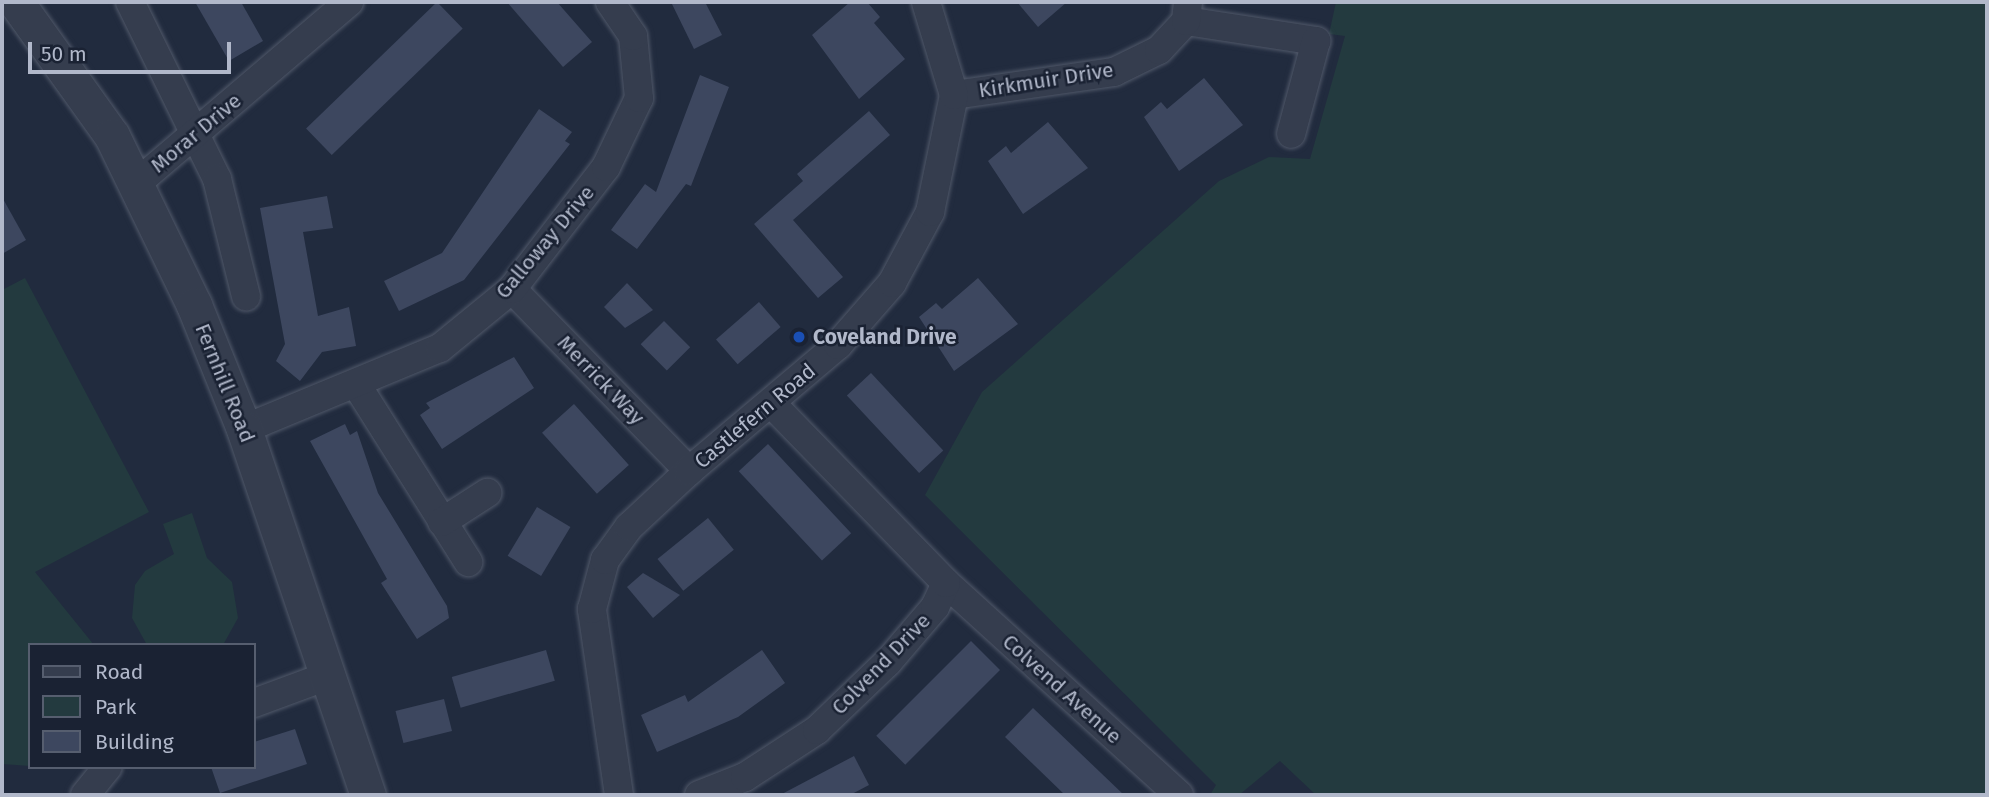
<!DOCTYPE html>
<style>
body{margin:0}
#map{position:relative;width:1989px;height:797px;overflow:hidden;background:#212b3e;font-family:"Fira Sans",sans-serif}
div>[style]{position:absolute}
.green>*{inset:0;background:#233a3f}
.building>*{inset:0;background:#3d475f;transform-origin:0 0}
.roads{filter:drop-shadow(0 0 2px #505869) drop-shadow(0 0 2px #505869)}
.minor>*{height:28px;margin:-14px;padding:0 14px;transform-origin:14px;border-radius:14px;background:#353d4e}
.tertiary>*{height:35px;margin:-17.5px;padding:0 17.5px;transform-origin:17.5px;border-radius:17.5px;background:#353d4e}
.dots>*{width:19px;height:19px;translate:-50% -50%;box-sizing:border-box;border:4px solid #1a2233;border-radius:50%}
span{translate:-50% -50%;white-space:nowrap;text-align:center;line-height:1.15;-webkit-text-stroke:5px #1a2233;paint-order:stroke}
.street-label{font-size:21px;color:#b1b8ca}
.poi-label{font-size:21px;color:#b1b8ca;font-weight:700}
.left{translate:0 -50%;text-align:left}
.frame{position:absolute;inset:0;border:4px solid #b1b8ca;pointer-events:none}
.legend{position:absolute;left:28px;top:643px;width:228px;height:126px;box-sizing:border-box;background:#1a2233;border:2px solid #565e6f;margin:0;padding:9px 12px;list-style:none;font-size:21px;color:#b1b8ca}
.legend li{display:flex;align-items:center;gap:14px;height:35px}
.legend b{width:35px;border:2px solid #565e6f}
.scale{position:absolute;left:28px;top:42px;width:203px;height:32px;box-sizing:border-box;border:4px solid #b1b8ca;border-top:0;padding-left:9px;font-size:21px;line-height:24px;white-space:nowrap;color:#b1b8ca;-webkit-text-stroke:5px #1a2233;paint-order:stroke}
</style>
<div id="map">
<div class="green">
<div style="clip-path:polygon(1336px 2px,1987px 2px,1987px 795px,1316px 795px,1280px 761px,1239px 795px,1210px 795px,1216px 785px,925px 495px,982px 392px,1219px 181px,1269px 157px,1310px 159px,1345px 36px,1329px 34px)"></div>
<div style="clip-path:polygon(25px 278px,149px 512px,35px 572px,94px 645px,30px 645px,30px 766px,2px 764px,2px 290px)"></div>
<div style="clip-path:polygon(192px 513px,207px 558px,232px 582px,238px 618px,223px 645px,147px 645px,132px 618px,135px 585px,145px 571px,174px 554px,163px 524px)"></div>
</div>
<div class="building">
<div style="clip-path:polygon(195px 2px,241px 2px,263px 41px,229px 61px)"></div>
<div style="left:437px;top:2px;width:37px;height:182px;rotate:46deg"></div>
<div style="clip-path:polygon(507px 2px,557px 2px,592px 42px,563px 67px)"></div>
<div style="clip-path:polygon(671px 2px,705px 2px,722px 35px,694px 49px)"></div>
<div style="clip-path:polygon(850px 2px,867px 2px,880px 17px,874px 23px,905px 59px,859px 99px,812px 35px)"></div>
<div style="clip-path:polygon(1017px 2px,1067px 2px,1038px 27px)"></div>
<div style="clip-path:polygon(700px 75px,729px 87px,691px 186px,686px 184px,637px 249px,611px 230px,645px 184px,656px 192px)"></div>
<div style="clip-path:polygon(1204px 78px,1243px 125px,1179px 171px,1144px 117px,1161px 102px,1167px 109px)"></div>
<div style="clip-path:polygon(539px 109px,572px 132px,565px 141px,570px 144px,464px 280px,399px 311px,384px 281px,442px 253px)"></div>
<div style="clip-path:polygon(869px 111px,890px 135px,793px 220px,843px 277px,818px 298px,754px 224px,803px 181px,797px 174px)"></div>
<div style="clip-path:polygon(1048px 122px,1088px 168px,1023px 214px,988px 161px,1006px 146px,1011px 153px)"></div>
<div style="clip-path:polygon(327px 196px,333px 228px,303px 232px,318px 316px,349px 307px,356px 346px,322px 352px,300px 381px,276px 361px,285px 344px,260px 208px)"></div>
<div style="clip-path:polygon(2px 197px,26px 240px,2px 254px)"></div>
<div style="clip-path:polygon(978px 278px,1018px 324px,954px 371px,919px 317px,936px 303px,942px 309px)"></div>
<div style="clip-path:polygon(627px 283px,653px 310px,625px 328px,604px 307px)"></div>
<div style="left:759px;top:302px;width:33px;height:57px;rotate:49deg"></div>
<div style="left:664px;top:321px;width:37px;height:33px;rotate:45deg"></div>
<div style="clip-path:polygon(514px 357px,534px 388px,442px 449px,420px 415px,430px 408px,426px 403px)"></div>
<div style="left:871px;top:373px;width:106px;height:33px;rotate:47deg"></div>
<div style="left:574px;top:404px;width:82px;height:43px;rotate:48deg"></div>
<div style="clip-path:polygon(345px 424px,350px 435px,357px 431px,378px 493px,447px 606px,449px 618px,417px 639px,381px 583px,387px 579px,310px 441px)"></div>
<div style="left:768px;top:444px;width:122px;height:40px;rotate:47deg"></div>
<div style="left:537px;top:507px;width:39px;height:57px;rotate:31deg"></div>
<div style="left:708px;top:518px;width:41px;height:65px;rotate:51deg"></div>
<div style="clip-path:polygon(643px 573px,680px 595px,653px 618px,627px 587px)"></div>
<div style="left:971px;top:641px;width:41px;height:134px;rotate:45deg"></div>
<div style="left:546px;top:650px;width:32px;height:98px;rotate:74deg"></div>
<div style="clip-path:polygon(762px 650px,785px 683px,738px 717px,657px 752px,641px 715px,685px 695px,688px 702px)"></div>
<div style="left:444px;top:699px;width:33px;height:50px;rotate:76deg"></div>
<div style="clip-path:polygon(1033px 708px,1124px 795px,1065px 795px,1005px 737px)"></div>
<div style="clip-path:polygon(295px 729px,307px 764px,220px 793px,211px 767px,254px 767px,254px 742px)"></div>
<div style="clip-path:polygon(854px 756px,869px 785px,850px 795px,780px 795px)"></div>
</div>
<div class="roads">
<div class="minor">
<div style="left:130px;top:2px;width:197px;rotate:63.8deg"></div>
<div style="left:217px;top:179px;width:121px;rotate:76.1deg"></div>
<div style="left:1186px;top:21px;width:132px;rotate:8.7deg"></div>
<div style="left:1316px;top:41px;width:96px;rotate:105deg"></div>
<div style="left:954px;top:95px;width:162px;rotate:-8.2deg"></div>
<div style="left:1114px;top:72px;width:50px;rotate:-26.1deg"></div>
<div style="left:1159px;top:50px;width:40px;rotate:-47deg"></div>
<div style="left:1186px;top:21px;width:19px;rotate:-84deg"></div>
<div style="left:137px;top:183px;width:279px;rotate:-40.5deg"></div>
<div style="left:512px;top:289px;width:254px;rotate:45.8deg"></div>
<div style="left:358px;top:387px;width:207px;rotate:57.8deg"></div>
<div style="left:244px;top:429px;width:212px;rotate:-22.5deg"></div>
<div style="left:440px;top:348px;width:93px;rotate:-39.3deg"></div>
<div style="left:512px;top:289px;width:154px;rotate:-52.4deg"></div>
<div style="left:606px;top:167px;width:76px;rotate:-64.4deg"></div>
<div style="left:639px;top:98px;width:62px;rotate:-95.5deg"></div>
<div style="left:633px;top:36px;width:41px;rotate:-124.1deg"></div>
<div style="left:442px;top:522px;width:54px;rotate:-32.8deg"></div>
<div style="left:946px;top:583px;width:315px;rotate:42.3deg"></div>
<div style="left:254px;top:703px;width:78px;rotate:-20.3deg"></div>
<div style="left:85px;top:795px;width:36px;rotate:-51deg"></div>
<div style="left:619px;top:795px;width:188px;rotate:-98.3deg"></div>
<div style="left:592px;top:609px;width:51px;rotate:-75.1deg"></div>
<div style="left:605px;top:560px;width:41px;rotate:-54deg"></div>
<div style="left:629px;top:527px;width:82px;rotate:-43deg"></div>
<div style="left:689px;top:471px;width:195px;rotate:-40.2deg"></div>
<div style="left:838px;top:345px;width:82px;rotate:-48.9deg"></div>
<div style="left:892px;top:283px;width:81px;rotate:-61.8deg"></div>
<div style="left:930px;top:212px;width:119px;rotate:-78.4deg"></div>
<div style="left:954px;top:95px;width:97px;rotate:-106.8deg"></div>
<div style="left:699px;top:795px;width:49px;rotate:-21.4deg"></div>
<div style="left:745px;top:777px;width:86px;rotate:-33.1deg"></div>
<div style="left:817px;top:730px;width:98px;rotate:-43.8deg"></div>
<div style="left:888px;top:662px;width:72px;rotate:-49.5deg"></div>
<div style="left:935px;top:607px;width:26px;rotate:-65deg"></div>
<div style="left:946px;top:583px;width:250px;rotate:-134.2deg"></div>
</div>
<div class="tertiary">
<div style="left:16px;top:2px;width:165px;rotate:54.4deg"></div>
<div style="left:112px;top:136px;width:188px;rotate:64.1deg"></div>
<div style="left:194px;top:305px;width:134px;rotate:68deg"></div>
<div style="left:244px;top:429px;width:386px;rotate:71.3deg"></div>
</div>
</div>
<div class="dots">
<div style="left:799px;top:337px;background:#1a4fb4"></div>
</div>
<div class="street-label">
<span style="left:1046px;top:80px;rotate:-9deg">Kirkmuir Drive</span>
<span style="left:196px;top:133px;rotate:-40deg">Morar Drive</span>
<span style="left:545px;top:242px;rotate:-50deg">Galloway Drive</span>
<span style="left:601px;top:380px;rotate:46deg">Merrick Way</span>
<span style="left:225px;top:383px;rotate:68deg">Fernhill Road</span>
<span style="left:755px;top:416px;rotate:-40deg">Castlefern Road</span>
<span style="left:881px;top:664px;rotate:-46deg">Colvend Drive</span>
<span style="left:1062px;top:689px;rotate:42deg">Colvend Avenue</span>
</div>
<div class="poi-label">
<span class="left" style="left:813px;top:337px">Coveland Drive</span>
</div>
<div class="frame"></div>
<ul class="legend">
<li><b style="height:9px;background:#353d4e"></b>Road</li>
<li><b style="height:19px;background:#233a3f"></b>Park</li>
<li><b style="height:19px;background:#3d475f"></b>Building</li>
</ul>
<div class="scale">50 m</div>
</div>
